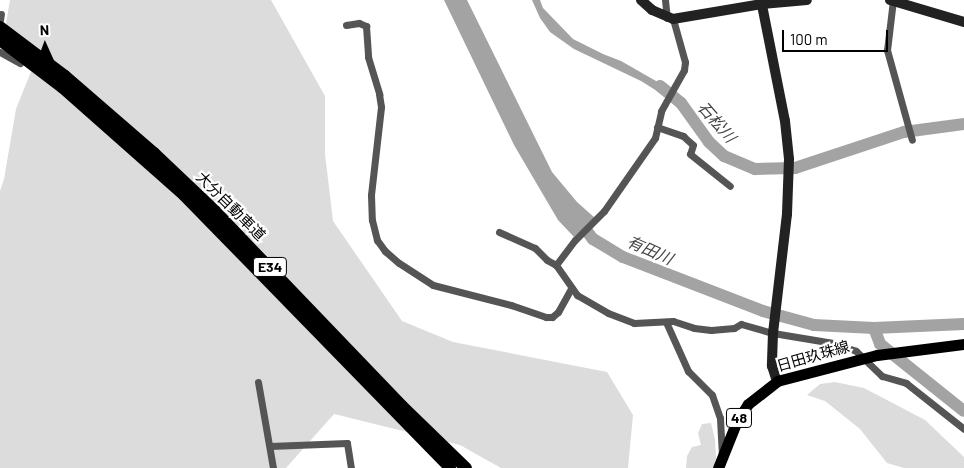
<!DOCTYPE html>
<meta charset="utf-8">
<style>
body{margin:0}
#map{position:relative;width:964px;height:468px;overflow:hidden;background:#fff;font-family:Barlow,"Noto Sans JP",sans-serif}
div>[style]{position:absolute}
.green>*{inset:0;background:#dcdcdc}
.water>*{inset:0;background:#a3a3a3}
.river>*{height:12px;margin:-6px;padding:0 6px;transform-origin:6px;border-radius:6px;background:#a3a3a3}
.street>*{height:7px;margin:-3.5px;padding:0 3.5px;transform-origin:3.5px;border-radius:3.5px;background:#555}
.secondary>*{height:10px;margin:-5px;padding:0 5px;transform-origin:5px;border-radius:5px;background:#222}
.primary>*{height:11px;margin:-5.5px;padding:0 5.5px;transform-origin:5.5px;border-radius:5.5px;background:#000}
.highway>*{height:12px;margin:-6px;padding:0 6px;transform-origin:6px;border-radius:6px;background:#000}
span{translate:-50% -50%;white-space:nowrap;text-align:center;line-height:1.15;-webkit-text-stroke:4.5px #fff;paint-order:stroke}
.shield-label span{padding:1px 4px;background:#fff;border:1px solid;border-radius:4px;-webkit-text-stroke-width:0}
.shield-label{font-size:14px;color:#000;font-weight:700}
.street-label{font-size:15px;color:#000}
.water-label{font-size:16px;color:#444;font-style:italic}
.north{position:absolute;left:20px;top:20px;width:50px;height:50px;-webkit-text-stroke:4px #fff;paint-order:stroke;rotate:358deg;font-size:14px;font-weight:700;line-height:20px;text-align:center;color:#000}
.north::after{content:'';display:block;margin:auto;width:18px;height:22px;background:#000;clip-path:polygon(50% 0,100% 100%,50% 72%,0 100%)}
.scale{position:absolute;left:782px;top:30px;width:106px;height:22px;box-sizing:border-box;border:2px solid #000;border-top:0;padding-left:6px;font-size:15px;line-height:18px;white-space:nowrap;color:#000;-webkit-text-stroke:4px #fff;paint-order:stroke}
</style>
<div id="map">
<div class="green">
<div style="clip-path:polygon(10px 0,271px 0,325px 96px,325px 154px,333px 221px,402px 321px,453px 342px,607px 372px,633px 415px,628px 468px,501px 468px,460px 445px,334px 414px,286px 468px,0 468px,0 191px,4px 179px,16px 109px,32px 69px,2px 47px)"></div>
<div style="clip-path:polygon(835px 382px,864px 388px,925px 420px,964px 457px,964px 468px,904px 468px,887px 463px,860px 429px,825px 401px,807px 395px,820px 384px)"></div>
<div style="clip-path:polygon(711px 423px,715px 440px,716px 459px,713px 468px,686px 468px,687px 456px,692px 447px,701px 445px,698px 433px,702px 424px)"></div>
</div>
<div class="water">
<div style="clip-path:polygon(444px 0,467px 0,552px 172px,577px 202px,595px 218px,574px 237px,558px 220px,514px 145px)"></div>
<div style="clip-path:polygon(532px 0,540px 0,543px 8px,573px 39px,603px 54px,621px 61px,670px 89px,665px 96px,641px 81px,574px 49px,550px 32px,540px 18px)"></div>
</div>
<div class="river">
<div style="left:660px;top:86px;width:27px;rotate:39deg"></div>
<div style="left:681px;top:103px;width:48px;rotate:54.3deg"></div>
<div style="left:709px;top:142px;width:21px;rotate:43deg"></div>
<div style="left:724px;top:156px;width:34px;rotate:23deg"></div>
<div style="left:755px;top:169px;width:40px;rotate:-1.4deg"></div>
<div style="left:795px;top:168px;width:115px;rotate:-18.3deg"></div>
<div style="left:904px;top:132px;width:61px;rotate:-7.6deg"></div>
<div style="left:579px;top:220px;width:24px;rotate:54deg"></div>
<div style="left:593px;top:239px;width:35px;rotate:31deg"></div>
<div style="left:623px;top:257px;width:150px;rotate:21.1deg"></div>
<div style="left:763px;top:311px;width:53px;rotate:15.4deg"></div>
<div style="left:814px;top:325px;width:60px;rotate:2.9deg"></div>
<div style="left:874px;top:328px;width:90px;rotate:-2.5deg"></div>
<div style="left:874px;top:328px;width:17px;rotate:69deg"></div>
<div style="left:880px;top:344px;width:107px;rotate:38.6deg"></div>
</div>
<div class="street">
<div style="left:665px;top:0;width:18px;rotate:84deg"></div>
<div style="left:893px;top:0;width:50px;rotate:96.8deg"></div>
<div style="left:887px;top:50px;width:93px;rotate:74.5deg"></div>
<div style="left:0;top:20px;width:6px;rotate:-81deg"></div>
<div style="left:346px;top:25px;width:13px;rotate:-9deg"></div>
<div style="left:359px;top:23px;width:8px;rotate:23deg"></div>
<div style="left:366px;top:26px;width:31px;rotate:86deg"></div>
<div style="left:368px;top:57px;width:39px;rotate:73deg"></div>
<div style="left:379px;top:94px;width:13px;rotate:81deg"></div>
<div style="left:381px;top:107px;width:89px;rotate:96.5deg"></div>
<div style="left:371px;top:195px;width:25px;rotate:88deg"></div>
<div style="left:372px;top:220px;width:21px;rotate:76deg"></div>
<div style="left:377px;top:240px;width:14px;rotate:54deg"></div>
<div style="left:385px;top:251px;width:18px;rotate:41deg"></div>
<div style="left:399px;top:263px;width:40px;rotate:32.9deg"></div>
<div style="left:433px;top:285px;width:81px;rotate:14.4deg"></div>
<div style="left:511px;top:305px;width:37px;rotate:19deg"></div>
<div style="left:546px;top:317px;width:6px"></div>
<div style="left:552px;top:317px;width:8px;rotate:-40deg"></div>
<div style="left:558px;top:312px;width:26px;rotate:-61deg"></div>
<div style="left:0;top:52px;width:23px;rotate:29deg"></div>
<div style="left:657px;top:127px;width:28px;rotate:19deg"></div>
<div style="left:683px;top:136px;width:13px;rotate:42deg"></div>
<div style="left:693px;top:145px;width:9px;rotate:108deg"></div>
<div style="left:690px;top:154px;width:51px;rotate:38.7deg"></div>
<div style="left:499px;top:232px;width:39px;rotate:24deg"></div>
<div style="left:535px;top:248px;width:17px;rotate:45deg"></div>
<div style="left:547px;top:260px;width:10px;rotate:29deg"></div>
<div style="left:556px;top:265px;width:37px;rotate:55deg"></div>
<div style="left:577px;top:295px;width:36px;rotate:30deg"></div>
<div style="left:608px;top:313px;width:28px;rotate:21deg"></div>
<div style="left:634px;top:323px;width:39px;rotate:-3deg"></div>
<div style="left:673px;top:321px;width:22px;rotate:18deg"></div>
<div style="left:694px;top:328px;width:17px;rotate:7deg"></div>
<div style="left:711px;top:330px;width:23px;rotate:-5deg"></div>
<div style="left:734px;top:328px;width:8px;rotate:-30deg"></div>
<div style="left:741px;top:324px;width:33px;rotate:16deg"></div>
<div style="left:773px;top:333px;width:61px;rotate:9.5deg"></div>
<div style="left:833px;top:343px;width:24px;rotate:19deg"></div>
<div style="left:856px;top:351px;width:36px;rotate:44deg"></div>
<div style="left:882px;top:376px;width:25px;rotate:16deg"></div>
<div style="left:906px;top:383px;width:74px;rotate:38.4deg"></div>
<div style="left:556px;top:265px;width:31px;rotate:-53deg"></div>
<div style="left:575px;top:240px;width:41px;rotate:-45deg"></div>
<div style="left:604px;top:211px;width:89px;rotate:-55.1deg"></div>
<div style="left:655px;top:138px;width:28px;rotate:-77deg"></div>
<div style="left:661px;top:111px;width:47px;rotate:-60.7deg"></div>
<div style="left:684px;top:70px;width:8px;rotate:-83deg"></div>
<div style="left:685px;top:62px;width:45px;rotate:-105.6deg"></div>
<div style="left:666px;top:322px;width:54px;rotate:65.8deg"></div>
<div style="left:688px;top:371px;width:34px;rotate:45deg"></div>
<div style="left:712px;top:395px;width:24px;rotate:71deg"></div>
<div style="left:720px;top:418px;width:35px;rotate:87deg"></div>
<div style="left:258px;top:382px;width:87px;rotate:80.1deg"></div>
<div style="left:270px;top:446px;width:77px;rotate:-2.2deg"></div>
<div style="left:347px;top:443px;width:25px;rotate:81deg"></div>
</div>
<div class="secondary">
<div style="left:641px;top:0;width:15px;rotate:42deg"></div>
<div style="left:652px;top:10px;width:23px;rotate:23deg"></div>
<div style="left:673px;top:19px;width:90px;rotate:-9.6deg"></div>
<div style="left:762px;top:4px;width:45px;rotate:-5.1deg"></div>
<div style="left:761px;top:0;width:123px;rotate:78.8deg"></div>
<div style="left:785px;top:121px;width:38px;rotate:84deg"></div>
<div style="left:789px;top:159px;width:55px;rotate:92.1deg"></div>
<div style="left:787px;top:214px;width:120px;rotate:96.7deg"></div>
<div style="left:773px;top:333px;width:33px;rotate:92deg"></div>
<div style="left:772px;top:366px;width:16px;rotate:72deg"></div>
<div style="left:890px;top:0;width:77px;rotate:16.6deg"></div>
</div>
<div class="primary">
<div style="left:718px;top:468px;width:48px;rotate:-68.2deg"></div>
<div style="left:736px;top:423px;width:22px;rotate:-58deg"></div>
<div style="left:748px;top:404px;width:37px;rotate:-38deg"></div>
<div style="left:777px;top:381px;width:103px;rotate:-14.6deg"></div>
<div style="left:877px;top:355px;width:88px;rotate:-7.2deg"></div>
</div>
<div class="highway">
<div style="left:0;top:27px;width:81px;rotate:37deg"></div>
<div style="left:65px;top:76px;width:118px;rotate:40.9deg"></div>
<div style="left:154px;top:153px;width:80px;rotate:43.5deg"></div>
<div style="left:212px;top:208px;width:274px;rotate:46.2deg"></div>
<div style="left:402px;top:406px;width:89px;rotate:44.1deg"></div>
<div style="left:0;top:40px;width:78px;rotate:37.2deg"></div>
<div style="left:62px;top:87px;width:163px;rotate:41.5deg"></div>
<div style="left:184px;top:195px;width:381px;rotate:45.7deg"></div>
</div>
<div class="shield-label">
<span style="left:270px;top:267px">E34</span>
<span style="left:739px;top:418px">48</span>
</div>
<div class="street-label">
<span style="left:231px;top:206px;rotate:45deg">大分自動車道</span>
<span style="left:813px;top:356px;rotate:-16deg">日田玖珠線</span>
</div>
<div class="water-label">
<span style="left:717px;top:122px;rotate:49deg">石松川</span>
<span style="left:650px;top:250px;rotate:24deg">有田川</span>
</div>
<div class="north">N</div>
<div class="scale">100 m</div>
</div>
